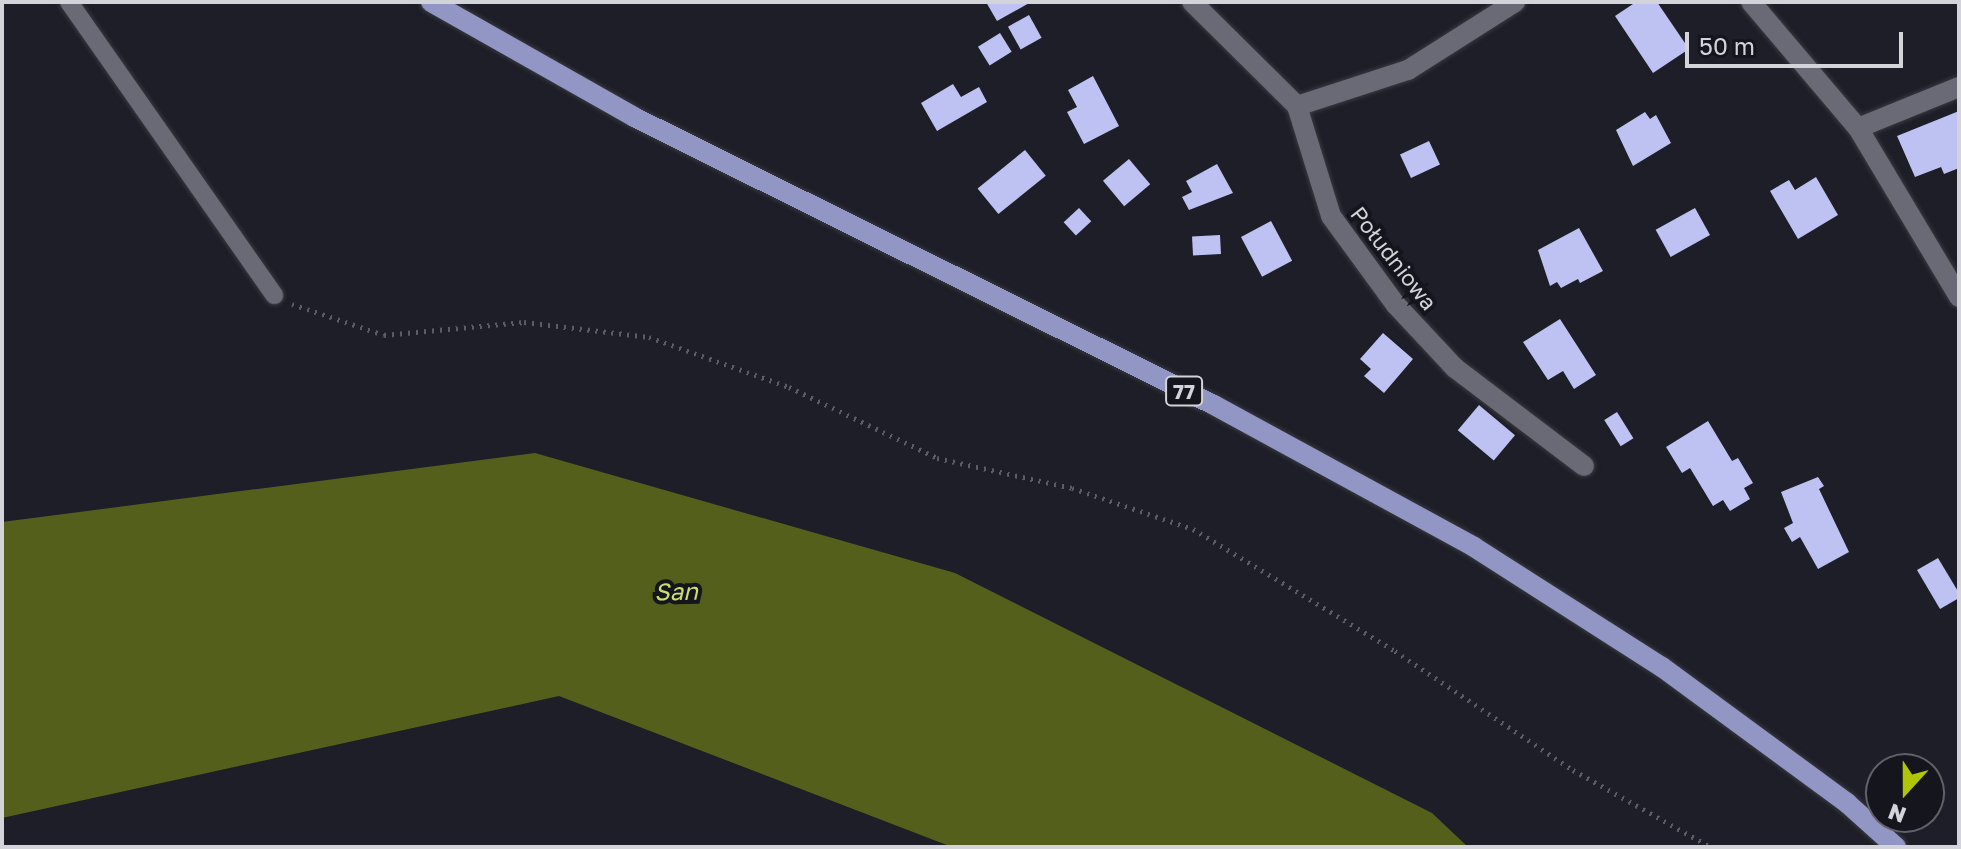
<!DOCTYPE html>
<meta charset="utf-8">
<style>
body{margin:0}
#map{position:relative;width:1961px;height:849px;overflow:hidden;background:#1d1e27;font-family:"Golos Text",sans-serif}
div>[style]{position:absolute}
.water>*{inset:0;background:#555f1c}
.building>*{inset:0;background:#bec2f3;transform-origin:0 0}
.path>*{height:5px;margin-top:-2.5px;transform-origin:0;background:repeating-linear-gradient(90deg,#5b5c64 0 2px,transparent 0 8px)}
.roads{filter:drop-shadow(0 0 2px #393940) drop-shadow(0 0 2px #393940)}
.service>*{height:18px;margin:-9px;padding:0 9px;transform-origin:9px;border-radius:9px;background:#696a75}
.minor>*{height:20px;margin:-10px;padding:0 10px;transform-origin:10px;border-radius:10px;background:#696a75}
.primary>*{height:20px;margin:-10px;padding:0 10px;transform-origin:10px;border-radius:10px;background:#9296c5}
span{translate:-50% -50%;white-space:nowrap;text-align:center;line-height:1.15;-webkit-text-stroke:8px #14151d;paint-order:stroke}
.shield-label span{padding:2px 6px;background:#14151d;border:2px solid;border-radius:6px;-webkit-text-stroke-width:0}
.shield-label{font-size:20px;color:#d3d4da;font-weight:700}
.street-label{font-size:22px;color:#d3d4da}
.water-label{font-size:24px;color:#cbdf6b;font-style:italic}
.frame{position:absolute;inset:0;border:4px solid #d3d4da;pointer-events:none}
.north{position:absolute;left:1865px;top:753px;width:80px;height:80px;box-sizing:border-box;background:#14151d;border:2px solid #606169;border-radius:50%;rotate:201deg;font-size:22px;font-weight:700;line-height:32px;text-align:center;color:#d3d4da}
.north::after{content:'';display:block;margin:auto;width:28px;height:36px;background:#b0c503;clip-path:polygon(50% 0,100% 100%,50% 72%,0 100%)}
.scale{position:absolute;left:1685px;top:32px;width:218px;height:36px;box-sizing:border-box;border:4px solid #d3d4da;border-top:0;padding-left:10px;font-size:24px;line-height:28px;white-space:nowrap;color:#d3d4da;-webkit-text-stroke:6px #14151d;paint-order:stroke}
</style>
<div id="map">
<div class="water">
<div style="clip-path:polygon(535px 453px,955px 573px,1432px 813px,1468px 847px,952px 847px,559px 696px,2px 818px,2px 522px)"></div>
</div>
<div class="building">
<div style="clip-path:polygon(986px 2px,1031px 2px,997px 21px)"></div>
<div style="clip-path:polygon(1636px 2px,1657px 2px,1689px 49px,1653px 73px,1615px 16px)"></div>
<div style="left:1029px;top:15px;width:26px;height:24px;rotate:61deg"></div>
<div style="left:1000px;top:33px;width:22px;height:26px;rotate:58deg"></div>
<div style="clip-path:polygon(1093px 76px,1119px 126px,1084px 144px,1067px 112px,1077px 107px,1068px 90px)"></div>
<div style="clip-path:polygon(953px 84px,961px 97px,979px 87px,987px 102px,937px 131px,921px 103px)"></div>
<div style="clip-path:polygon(1959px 111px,1959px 168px,1944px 174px,1941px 167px,1915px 177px,1897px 136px)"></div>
<div style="clip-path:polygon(1645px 112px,1650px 119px,1656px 115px,1671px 143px,1633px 166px,1616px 130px)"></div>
<div style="left:1429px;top:141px;width:26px;height:32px;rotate:65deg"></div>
<div style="left:1025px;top:150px;width:33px;height:61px;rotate:51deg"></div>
<div style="left:1129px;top:159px;width:33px;height:34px;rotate:50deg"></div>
<div style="clip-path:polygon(1217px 164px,1233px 193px,1189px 210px,1182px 197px,1192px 192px,1186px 181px)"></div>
<div style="clip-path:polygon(1816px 177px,1838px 215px,1798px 239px,1770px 191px,1789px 180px,1795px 190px)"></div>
<div style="left:1079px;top:208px;width:18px;height:21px;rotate:47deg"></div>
<div style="left:1695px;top:208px;width:31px;height:45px;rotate:61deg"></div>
<div style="left:1271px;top:221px;width:45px;height:34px;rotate:62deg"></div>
<div style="clip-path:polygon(1579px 228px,1603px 271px,1580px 283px,1578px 279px,1561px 288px,1557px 282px,1550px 286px,1538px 250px)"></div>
<div style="left:1220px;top:235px;width:19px;height:28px;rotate:87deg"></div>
<div style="clip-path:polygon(1560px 319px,1596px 375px,1574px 389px,1563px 371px,1548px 380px,1523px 342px)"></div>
<div style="clip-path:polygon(1383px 333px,1413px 359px,1384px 393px,1364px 376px,1371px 369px,1360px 359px)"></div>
<div style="left:1479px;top:405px;width:47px;height:33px;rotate:40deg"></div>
<div style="left:1617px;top:412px;width:31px;height:15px;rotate:58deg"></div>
<div style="clip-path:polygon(1708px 421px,1732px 461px,1738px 458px,1753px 483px,1744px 488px,1750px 499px,1730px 511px,1723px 500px,1713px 506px,1690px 468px,1682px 473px,1666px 447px)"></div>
<div style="clip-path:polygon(1818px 477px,1824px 486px,1819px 489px,1849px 552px,1818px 569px,1800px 537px,1792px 542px,1784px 528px,1793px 523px,1781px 492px)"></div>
<div style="clip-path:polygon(1938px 558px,1959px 593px,1959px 598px,1940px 609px,1917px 570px)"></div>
</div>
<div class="path">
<div style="left:292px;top:304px;width:97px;rotate:18.6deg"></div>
<div style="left:384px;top:335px;width:141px;rotate:-5.3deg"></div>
<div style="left:524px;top:322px;width:126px;rotate:6.8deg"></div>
<div style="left:649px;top:337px;width:149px;rotate:19.7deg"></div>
<div style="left:789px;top:387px;width:164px;rotate:25.6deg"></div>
<div style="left:937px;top:458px;width:138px;rotate:12.5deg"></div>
<div style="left:1072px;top:488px;width:128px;rotate:18.7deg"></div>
<div style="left:1193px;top:529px;width:236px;rotate:31.1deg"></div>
<div style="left:1395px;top:651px;width:214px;rotate:33.8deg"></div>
<div style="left:1573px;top:770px;width:158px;rotate:29.2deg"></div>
</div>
<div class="roads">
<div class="service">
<div style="left:69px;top:2px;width:358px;rotate:55deg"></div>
</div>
<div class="minor">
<div style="left:1192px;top:2px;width:148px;rotate:44.7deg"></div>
<div style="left:1297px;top:106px;width:115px;rotate:72.8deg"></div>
<div style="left:1331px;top:216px;width:110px;rotate:53.9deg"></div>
<div style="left:1396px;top:305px;width:86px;rotate:46.9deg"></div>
<div style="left:1455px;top:368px;width:162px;rotate:37.2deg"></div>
<div style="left:1751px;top:2px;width:165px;rotate:49.7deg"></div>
<div style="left:1858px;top:128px;width:197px;rotate:59.1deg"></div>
<div style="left:1297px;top:106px;width:117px;rotate:-18deg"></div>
<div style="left:1408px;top:70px;width:127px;rotate:-32.4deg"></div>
<div style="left:1858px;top:128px;width:109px;rotate:-22.1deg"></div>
</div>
<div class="primary">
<div style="left:431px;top:2px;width:233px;rotate:29.5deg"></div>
<div style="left:634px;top:117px;width:648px;rotate:26.41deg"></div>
<div style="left:1214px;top:405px;width:296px;rotate:28.6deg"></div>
<div style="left:1474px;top:547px;width:223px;rotate:32.6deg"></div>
<div style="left:1662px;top:667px;width:230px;rotate:36.3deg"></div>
<div style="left:1847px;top:803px;width:66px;rotate:41.9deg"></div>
</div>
</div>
<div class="shield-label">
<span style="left:1184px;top:391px">77</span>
</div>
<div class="street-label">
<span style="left:1394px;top:258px;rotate:52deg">Południowa</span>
</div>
<div class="water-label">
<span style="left:676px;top:591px;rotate:-1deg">San</span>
</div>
<div class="frame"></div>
<div class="north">N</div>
<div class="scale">50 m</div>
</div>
